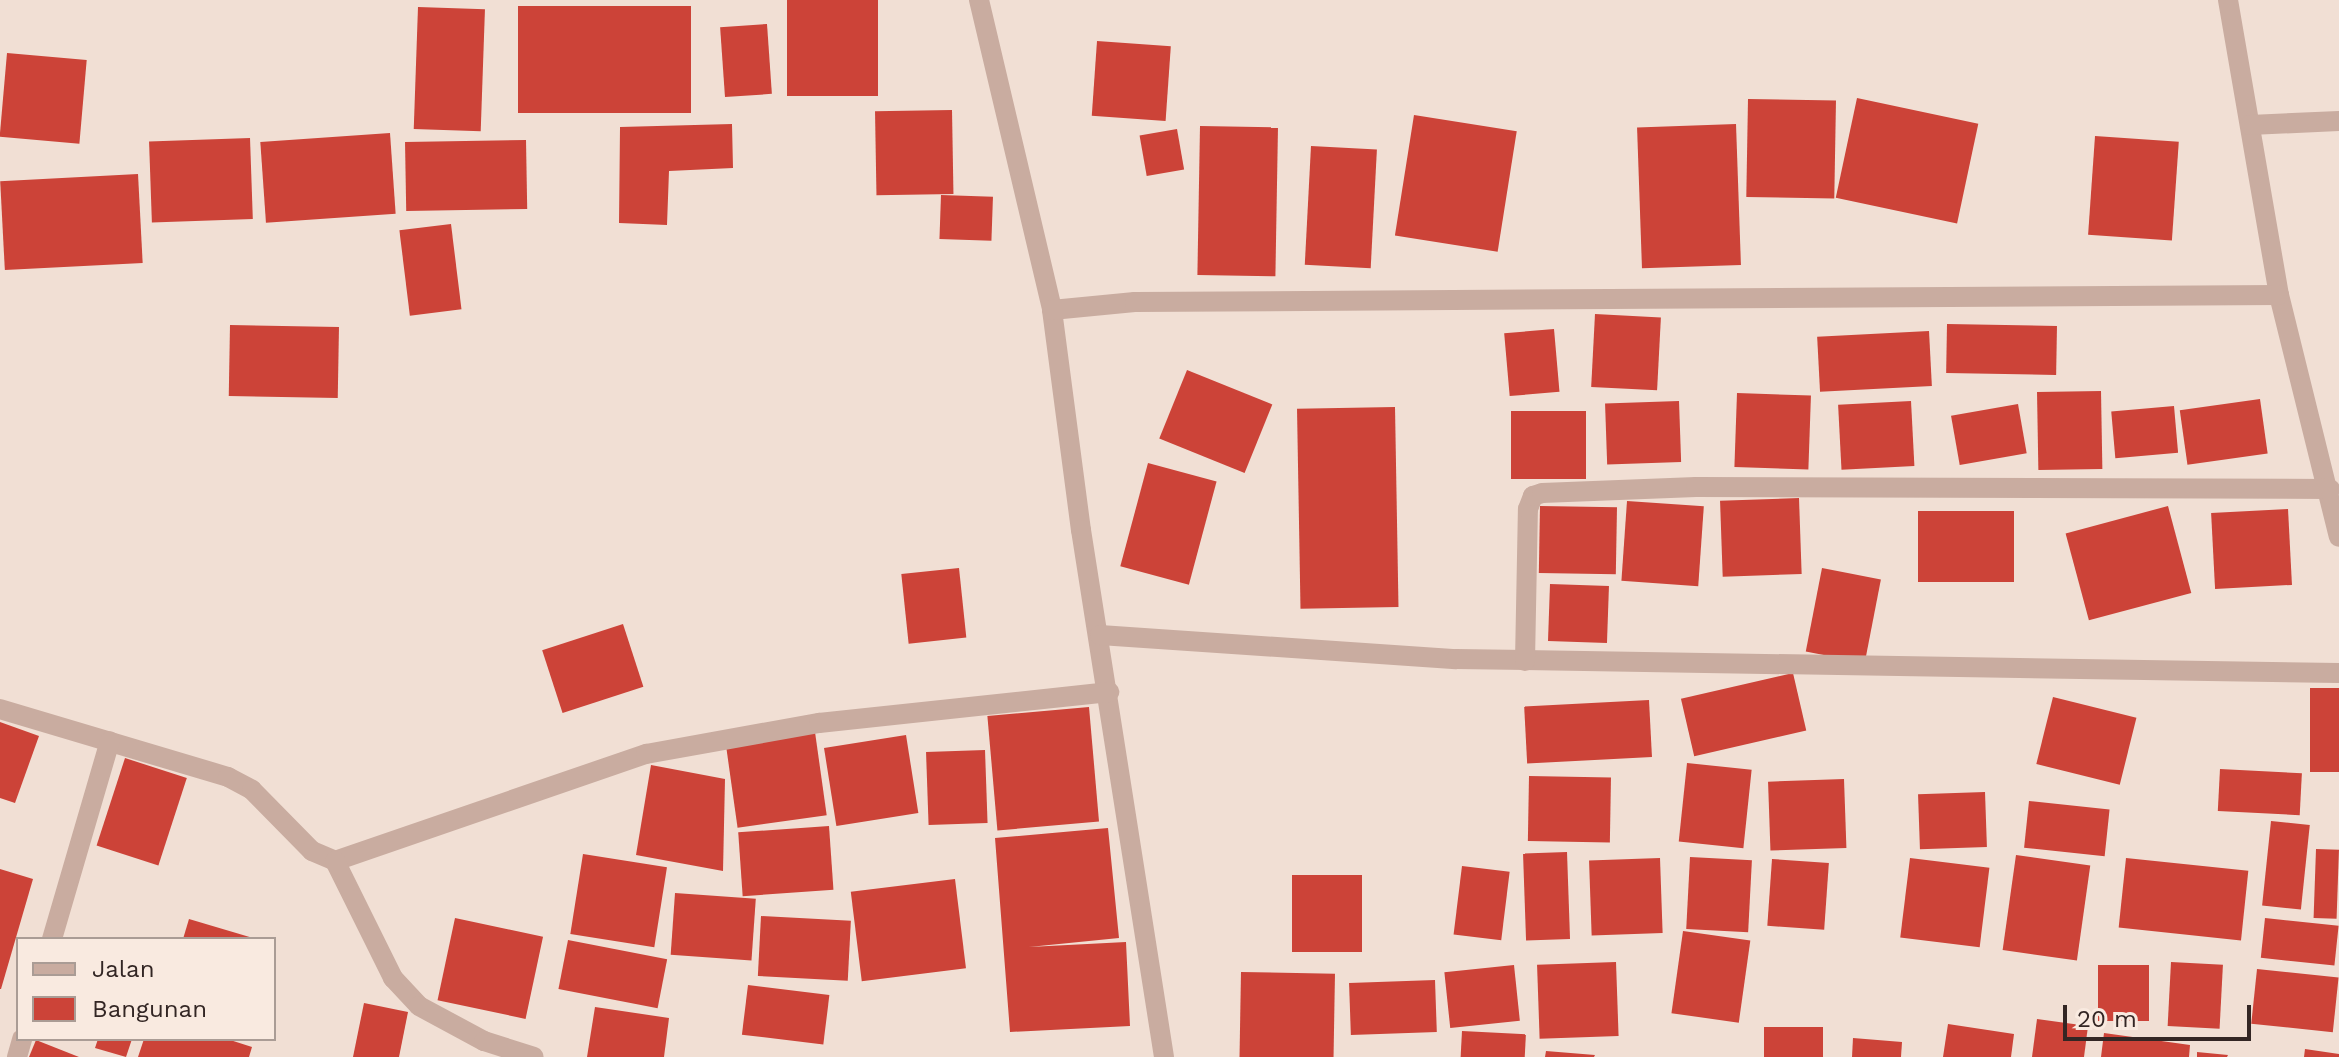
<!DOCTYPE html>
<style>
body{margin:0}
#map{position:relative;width:2339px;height:1057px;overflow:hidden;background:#f1dfd4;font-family:"Work Sans",sans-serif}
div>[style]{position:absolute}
.building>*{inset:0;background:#cc4338;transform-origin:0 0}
.minor>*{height:20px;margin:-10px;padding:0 10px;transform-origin:10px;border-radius:10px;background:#c9aca0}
span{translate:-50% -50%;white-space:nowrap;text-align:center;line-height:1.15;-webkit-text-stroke:7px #f9eae0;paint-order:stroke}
.legend{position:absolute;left:16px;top:937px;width:260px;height:104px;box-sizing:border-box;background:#f9eae0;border:2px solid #aa9c95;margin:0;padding:10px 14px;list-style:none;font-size:24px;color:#332624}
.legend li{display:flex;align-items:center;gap:16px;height:40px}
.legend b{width:40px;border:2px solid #aa9c95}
.scale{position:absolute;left:2063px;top:1005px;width:188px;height:36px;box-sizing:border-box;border:4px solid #332624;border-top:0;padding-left:10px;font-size:24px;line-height:28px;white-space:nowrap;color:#332624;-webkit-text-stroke:6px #f9eae0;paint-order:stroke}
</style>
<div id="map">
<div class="building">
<div style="left:787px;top:0;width:91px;height:96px"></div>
<div style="left:518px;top:6px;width:173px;height:107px"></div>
<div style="left:418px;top:7px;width:67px;height:122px;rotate:2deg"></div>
<div style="left:767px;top:24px;width:70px;height:47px;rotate:86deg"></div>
<div style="left:1097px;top:41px;width:74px;height:75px;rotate:4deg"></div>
<div style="left:7px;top:53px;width:80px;height:84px;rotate:5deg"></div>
<div style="left:1857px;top:98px;width:124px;height:102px;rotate:12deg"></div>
<div style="left:1748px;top:99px;width:88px;height:98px;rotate:1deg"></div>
<div style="left:952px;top:110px;width:84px;height:77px;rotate:89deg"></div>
<div style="left:1414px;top:115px;width:104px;height:122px;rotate:9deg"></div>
<div style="clip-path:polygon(732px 124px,733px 168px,669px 171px,667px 225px,619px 223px,620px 127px)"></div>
<div style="left:1736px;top:124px;width:141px;height:99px;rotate:88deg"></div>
<div style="left:1200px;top:126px;width:78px;height:149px;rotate:1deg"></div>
<div style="left:1177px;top:129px;width:41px;height:38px;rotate:80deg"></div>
<div style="left:390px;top:133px;width:81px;height:130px;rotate:86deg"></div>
<div style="left:2095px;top:136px;width:84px;height:99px;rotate:4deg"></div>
<div style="left:250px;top:138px;width:81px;height:101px;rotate:88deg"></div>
<div style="left:526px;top:140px;width:69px;height:121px;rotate:89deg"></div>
<div style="left:1311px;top:146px;width:66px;height:119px;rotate:3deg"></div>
<div style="left:138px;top:174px;width:89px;height:138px;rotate:87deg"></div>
<div style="left:941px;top:195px;width:52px;height:44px;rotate:2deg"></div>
<div style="left:451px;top:224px;width:86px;height:52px;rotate:83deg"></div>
<div style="left:1595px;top:314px;width:66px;height:73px;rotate:3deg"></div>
<div style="left:1947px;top:324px;width:110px;height:49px;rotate:1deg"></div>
<div style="left:230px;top:325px;width:109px;height:71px;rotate:1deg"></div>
<div style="left:1554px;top:329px;width:63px;height:50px;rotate:85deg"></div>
<div style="left:1929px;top:331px;width:55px;height:112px;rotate:87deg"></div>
<div style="left:1187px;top:370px;width:92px;height:74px;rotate:22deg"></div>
<div style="left:2101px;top:391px;width:78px;height:64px;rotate:89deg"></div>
<div style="left:1737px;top:393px;width:74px;height:74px;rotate:2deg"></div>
<div style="left:2260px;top:399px;width:55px;height:81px;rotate:82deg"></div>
<div style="left:1679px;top:401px;width:61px;height:74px;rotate:88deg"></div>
<div style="left:1911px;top:401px;width:65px;height:73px;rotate:87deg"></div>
<div style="left:2018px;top:404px;width:50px;height:68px;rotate:80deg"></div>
<div style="left:2174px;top:406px;width:47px;height:63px;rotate:85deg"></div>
<div style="left:1395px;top:407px;width:200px;height:98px;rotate:89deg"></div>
<div style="left:1511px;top:411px;width:75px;height:68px"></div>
<div style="left:1148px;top:463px;width:71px;height:107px;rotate:15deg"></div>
<div style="left:1799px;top:498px;width:76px;height:79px;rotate:88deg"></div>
<div style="left:1627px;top:501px;width:77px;height:80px;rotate:4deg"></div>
<div style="left:1540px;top:506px;width:77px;height:67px;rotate:1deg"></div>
<div style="left:2168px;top:506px;width:90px;height:106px;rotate:75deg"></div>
<div style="left:2288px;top:509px;width:76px;height:77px;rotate:87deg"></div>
<div style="left:1918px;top:511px;width:96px;height:71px"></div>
<div style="left:959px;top:568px;width:70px;height:58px;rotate:84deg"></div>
<div style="left:1822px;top:568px;width:60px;height:85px;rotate:11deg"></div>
<div style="left:1550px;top:584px;width:59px;height:57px;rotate:2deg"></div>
<div style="left:623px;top:624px;width:66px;height:85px;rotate:72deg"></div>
<div style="left:1793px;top:673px;width:59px;height:115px;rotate:77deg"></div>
<div style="left:2310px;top:688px;width:29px;height:84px"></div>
<div style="left:2053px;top:697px;width:86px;height:69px;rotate:14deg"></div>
<div style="left:1649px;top:700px;width:57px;height:125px;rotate:87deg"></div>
<div style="left:1089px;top:707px;width:115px;height:102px;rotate:85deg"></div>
<div style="clip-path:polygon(0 722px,39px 736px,15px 803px,0 798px)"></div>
<div style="left:815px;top:732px;width:84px;height:90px;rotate:82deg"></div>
<div style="left:906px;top:735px;width:79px;height:83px;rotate:81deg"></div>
<div style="left:985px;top:750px;width:73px;height:59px;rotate:88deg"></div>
<div style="left:125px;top:758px;width:65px;height:92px;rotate:18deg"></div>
<div style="left:1687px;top:763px;width:65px;height:79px;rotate:6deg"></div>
<div style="clip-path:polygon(651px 765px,725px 779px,723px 871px,636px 855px)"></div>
<div style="left:2220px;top:769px;width:82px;height:42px;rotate:3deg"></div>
<div style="left:1529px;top:776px;width:82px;height:65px;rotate:1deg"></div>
<div style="left:1844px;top:779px;width:69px;height:76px;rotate:88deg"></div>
<div style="left:1985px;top:792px;width:55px;height:67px;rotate:88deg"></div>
<div style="left:2029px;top:801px;width:81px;height:47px;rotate:6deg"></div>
<div style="left:2271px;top:821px;width:39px;height:85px;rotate:6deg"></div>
<div style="left:829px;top:826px;width:64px;height:91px;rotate:86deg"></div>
<div style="clip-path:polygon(1108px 828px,1119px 938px,1029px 947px,1126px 942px,1130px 1026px,1010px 1032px,995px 838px)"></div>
<div style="left:2316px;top:849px;width:23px;height:69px;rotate:2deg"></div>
<div style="left:1567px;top:852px;width:87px;height:44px;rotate:88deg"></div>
<div style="left:583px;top:854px;width:85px;height:81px;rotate:9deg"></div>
<div style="left:2016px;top:855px;width:75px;height:96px;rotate:8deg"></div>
<div style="left:1690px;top:857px;width:62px;height:72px;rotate:3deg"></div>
<div style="left:1660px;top:858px;width:75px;height:71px;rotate:88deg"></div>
<div style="left:1910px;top:858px;width:80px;height:80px;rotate:7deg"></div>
<div style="left:2126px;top:858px;width:123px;height:70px;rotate:6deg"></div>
<div style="left:1772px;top:859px;width:57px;height:67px;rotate:4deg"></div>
<div style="left:1462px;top:866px;width:48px;height:69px;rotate:7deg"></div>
<div style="clip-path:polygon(0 869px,33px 879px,1px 989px,0 989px)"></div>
<div style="left:1292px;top:875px;width:70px;height:77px"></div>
<div style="left:955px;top:879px;width:90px;height:105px;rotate:83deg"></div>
<div style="left:675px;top:893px;width:81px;height:62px;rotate:4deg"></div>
<div style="left:761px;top:916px;width:90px;height:60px;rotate:3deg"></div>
<div style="left:455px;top:918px;width:90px;height:84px;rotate:12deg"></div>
<div style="left:2265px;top:918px;width:74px;height:40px;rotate:6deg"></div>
<div style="clip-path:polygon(189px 919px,253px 938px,253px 939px,183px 939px)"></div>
<div style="left:1683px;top:931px;width:68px;height:83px;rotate:8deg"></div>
<div style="left:568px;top:940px;width:101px;height:50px;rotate:11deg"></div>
<div style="left:1616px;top:962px;width:74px;height:79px;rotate:88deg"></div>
<div style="left:2171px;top:962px;width:52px;height:64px;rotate:3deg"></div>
<div style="left:1514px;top:965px;width:56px;height:70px;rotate:84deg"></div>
<div style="left:2149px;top:965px;width:56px;height:51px;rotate:90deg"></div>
<div style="left:2257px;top:969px;width:82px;height:55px;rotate:6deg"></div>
<div style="left:1241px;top:972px;width:94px;height:85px;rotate:1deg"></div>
<div style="left:1435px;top:980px;width:52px;height:86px;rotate:88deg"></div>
<div style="left:748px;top:985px;width:82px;height:50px;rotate:7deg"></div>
<div style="clip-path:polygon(364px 1003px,408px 1012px,399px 1057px,353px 1057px)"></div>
<div style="clip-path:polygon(595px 1007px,669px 1018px,664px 1057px,587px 1057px)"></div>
<div style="clip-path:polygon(2037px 1019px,2088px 1026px,2084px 1057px,2032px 1057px)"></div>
<div style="clip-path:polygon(1948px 1024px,2014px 1034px,2011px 1057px,1943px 1057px)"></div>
<div style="left:1764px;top:1027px;width:59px;height:30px"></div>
<div style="left:1462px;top:1031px;width:64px;height:26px;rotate:3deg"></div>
<div style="clip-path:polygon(2104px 1033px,2190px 1045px,2189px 1057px,2101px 1057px)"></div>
<div style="clip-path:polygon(1853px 1038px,1902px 1042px,1901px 1057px,1852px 1057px)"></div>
<div style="clip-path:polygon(98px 1039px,132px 1039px,126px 1057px,95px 1048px)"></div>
<div style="clip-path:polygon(144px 1039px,227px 1039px,252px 1047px,249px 1057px,138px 1057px)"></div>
<div style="clip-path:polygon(36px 1040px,79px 1057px,29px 1057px)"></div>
<div style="clip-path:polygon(2305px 1049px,2339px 1054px,2339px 1057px,2304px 1057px)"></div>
<div style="clip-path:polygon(1546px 1051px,1595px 1055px,1594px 1057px,1545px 1057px)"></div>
<div style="clip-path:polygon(2197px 1052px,2228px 1055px,2227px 1057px,2197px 1057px)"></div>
</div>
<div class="minor">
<div style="left:979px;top:0;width:318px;rotate:76.7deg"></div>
<div style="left:1052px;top:310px;width:222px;rotate:82.5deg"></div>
<div style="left:1081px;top:530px;width:533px;rotate:81.05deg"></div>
<div style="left:2228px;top:0;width:299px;rotate:80.2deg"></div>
<div style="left:2279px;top:295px;width:249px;rotate:76.1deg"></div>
<div style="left:2250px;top:125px;width:89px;rotate:-2.6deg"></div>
<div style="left:1052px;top:310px;width:83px;rotate:-5.5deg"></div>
<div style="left:1135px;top:302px;width:1144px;rotate:-0.35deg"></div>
<div style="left:1100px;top:635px;width:357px;rotate:3.9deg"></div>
<div style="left:1456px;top:659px;width:883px;rotate:0.91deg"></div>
<div style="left:1525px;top:661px;width:152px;rotate:-88.9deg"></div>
<div style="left:1528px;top:509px;width:14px;rotate:-69deg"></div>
<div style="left:1533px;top:496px;width:9px;rotate:-18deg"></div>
<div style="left:1542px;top:493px;width:154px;rotate:-2.2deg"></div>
<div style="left:1696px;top:487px;width:634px;rotate:0.18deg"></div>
<div style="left:0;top:709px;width:238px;rotate:16.6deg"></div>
<div style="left:228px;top:777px;width:27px;rotate:28deg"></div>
<div style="left:252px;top:790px;width:86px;rotate:45.5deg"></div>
<div style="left:312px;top:851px;width:25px;rotate:23deg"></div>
<div style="left:335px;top:861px;width:329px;rotate:-19deg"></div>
<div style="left:646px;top:754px;width:176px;rotate:-10.2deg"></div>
<div style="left:819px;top:723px;width:292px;rotate:-6.1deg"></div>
<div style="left:335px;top:861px;width:131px;rotate:63.6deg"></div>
<div style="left:393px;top:978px;width:38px;rotate:47deg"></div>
<div style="left:419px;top:1006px;width:74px;rotate:28.3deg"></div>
<div style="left:484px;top:1041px;width:52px;rotate:17.7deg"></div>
<div style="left:52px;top:939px;width:206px;rotate:-73.7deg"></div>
<div style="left:17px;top:1057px;width:19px;rotate:-74deg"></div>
</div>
<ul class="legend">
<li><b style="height:10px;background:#c9aca0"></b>Jalan</li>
<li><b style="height:22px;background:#cc4338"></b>Bangunan</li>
</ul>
<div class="scale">20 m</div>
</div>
